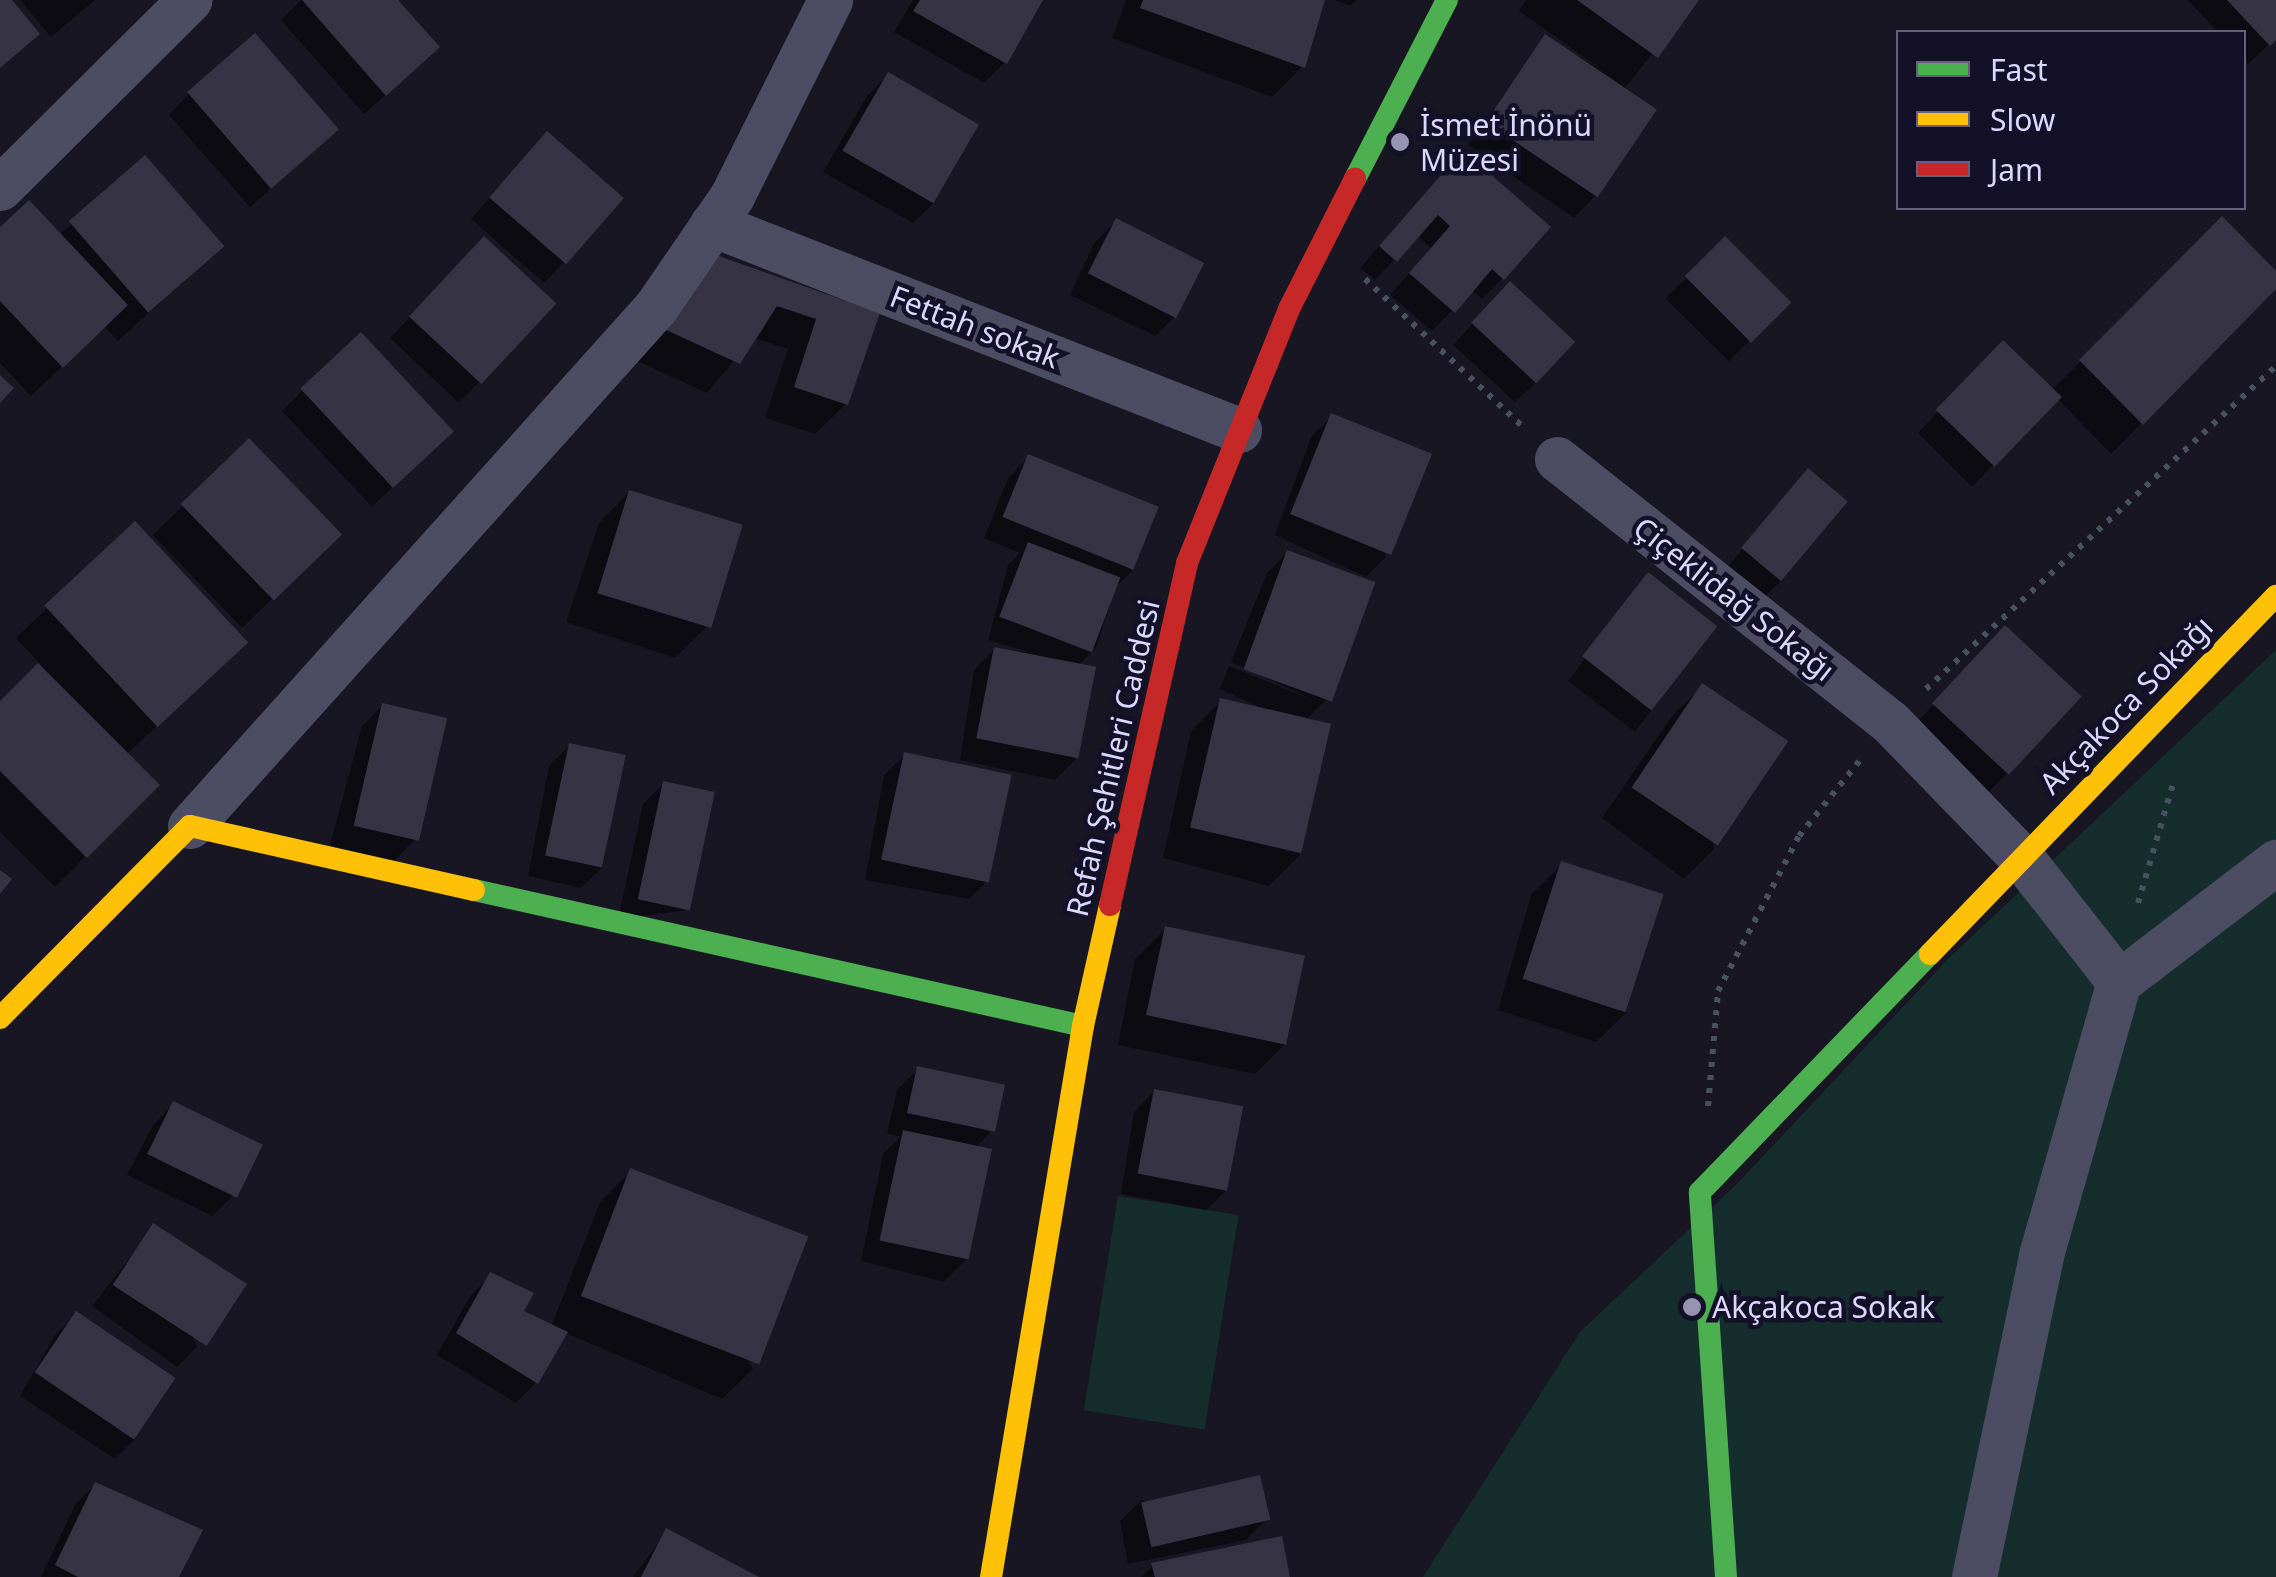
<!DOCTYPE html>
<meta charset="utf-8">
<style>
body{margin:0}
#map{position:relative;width:2276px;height:1577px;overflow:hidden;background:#181622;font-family:"Noto Sans",sans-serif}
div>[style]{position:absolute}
.green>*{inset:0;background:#152e2d;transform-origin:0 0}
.shadow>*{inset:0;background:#0007;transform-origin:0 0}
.building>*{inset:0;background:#363444;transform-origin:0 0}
.path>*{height:6px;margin-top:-3px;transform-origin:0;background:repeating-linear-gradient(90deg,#46525f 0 5px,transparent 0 13px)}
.street>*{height:45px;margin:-22.5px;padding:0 22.5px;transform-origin:22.5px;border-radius:22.5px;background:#4c4c63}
.fast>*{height:22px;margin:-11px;padding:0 11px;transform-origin:11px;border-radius:11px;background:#4caf50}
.slow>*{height:22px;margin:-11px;padding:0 11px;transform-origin:11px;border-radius:11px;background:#ffc107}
.jam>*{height:22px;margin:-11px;padding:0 11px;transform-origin:11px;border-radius:11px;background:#c62828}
.dots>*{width:28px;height:28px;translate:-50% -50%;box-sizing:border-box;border:5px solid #141028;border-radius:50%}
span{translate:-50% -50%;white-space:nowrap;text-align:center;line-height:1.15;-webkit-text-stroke:9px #141028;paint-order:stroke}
.poi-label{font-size:30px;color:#dbd8fe}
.left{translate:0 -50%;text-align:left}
.street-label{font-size:30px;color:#dbd8fe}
.legend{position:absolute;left:1896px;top:30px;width:350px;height:180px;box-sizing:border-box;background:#141028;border:2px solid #64607e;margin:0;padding:12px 18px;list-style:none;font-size:30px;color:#dbd8fe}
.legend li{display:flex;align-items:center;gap:20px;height:50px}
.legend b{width:50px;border:2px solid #64607e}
</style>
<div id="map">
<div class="green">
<div style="clip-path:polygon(2276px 650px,2276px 1577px,1423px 1577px,1580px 1332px,1736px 1185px,1948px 959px)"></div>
<div style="left:1118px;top:1196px;width:122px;height:217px;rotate:9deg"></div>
</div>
<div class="shadow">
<div style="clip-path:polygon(20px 0,95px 0,51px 37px)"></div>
<div style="clip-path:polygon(301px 0,395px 0,416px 68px,364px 114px,281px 20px)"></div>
<div style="clip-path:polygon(913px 0,1040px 0,1005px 62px,984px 83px,894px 32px)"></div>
<div style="clip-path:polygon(1126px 0,1323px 0,1302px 67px,1272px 97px,1112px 38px)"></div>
<div style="clip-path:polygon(1334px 0,1356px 0,1350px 6px)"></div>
<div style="clip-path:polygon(1526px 0,1696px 0,1623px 90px,1594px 197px,1574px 218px,1468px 145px,1545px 37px,1602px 70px,1519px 11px)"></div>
<div style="clip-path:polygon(2188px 0,2276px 0,2276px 38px,2247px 65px,2244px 32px,2218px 32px)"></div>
<div style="clip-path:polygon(888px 75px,934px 203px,913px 223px,823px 172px,867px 96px)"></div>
<div style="clip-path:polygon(189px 94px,315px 149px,250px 207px,169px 115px)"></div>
<div style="clip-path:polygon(527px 155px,564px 262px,544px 283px,471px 219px)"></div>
<div style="clip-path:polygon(1443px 174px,1503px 278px,1482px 299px,1472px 290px,1432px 331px,1390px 295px,1431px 248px,1417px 235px,1375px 280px,1360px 268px)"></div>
<div style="clip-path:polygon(2222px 220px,2276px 275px,2276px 286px,2111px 454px,2057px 398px,1972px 487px,1918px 433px,1982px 364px,2051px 391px)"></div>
<div style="clip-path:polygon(1116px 221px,1201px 264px,1176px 316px,1155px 336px,1070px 295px,1095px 242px)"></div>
<div style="clip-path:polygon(71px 224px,221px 246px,118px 341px,104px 326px,31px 396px,0 363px,0 231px,59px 235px)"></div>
<div style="left:1725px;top:239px;width:89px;height:84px;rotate:45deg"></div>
<div style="clip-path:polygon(464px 260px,479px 382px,459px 403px,390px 338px)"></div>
<div style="clip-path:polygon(685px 289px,876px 315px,846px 404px,815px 434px,765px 418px,788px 349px,753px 338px,707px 393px,635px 360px)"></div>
<div style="clip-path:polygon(1490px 305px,1536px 382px,1515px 402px,1453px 345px)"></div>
<div style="clip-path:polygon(303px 390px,450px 431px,372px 507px,282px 411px)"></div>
<div style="clip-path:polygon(1332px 416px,1386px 557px,1366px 577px,1275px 535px,1311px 437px)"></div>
<div style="left:249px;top:442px;width:129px;height:134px;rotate:46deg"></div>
<div style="clip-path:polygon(1029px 457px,1132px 571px,1115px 588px,1097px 646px,1078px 666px,1076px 759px,1055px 780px,960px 760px,974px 670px,995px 649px,1029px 652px,988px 640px,1008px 565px,1020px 553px,984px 538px,1008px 478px)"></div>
<div style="clip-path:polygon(1808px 472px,1781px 581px,1760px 601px,1724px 571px)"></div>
<div style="clip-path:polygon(629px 492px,706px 627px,675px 658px,566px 622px,599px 523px)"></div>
<div style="clip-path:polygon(134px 524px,214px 672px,126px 755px,156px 785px,55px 887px,0 832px,0 704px,40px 664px,16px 638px)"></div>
<div style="clip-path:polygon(1288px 552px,1325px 701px,1306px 720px,1300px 855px,1269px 886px,1163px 858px,1191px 731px,1221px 701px,1272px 713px,1220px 689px,1229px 666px,1318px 702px,1231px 662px,1267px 573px)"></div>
<div style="left:1648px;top:575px;width:84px;height:133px;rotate:37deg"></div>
<div style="left:2005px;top:628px;width:100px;height:134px;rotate:43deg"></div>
<div style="clip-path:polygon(1703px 686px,1714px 849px,1684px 879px,1602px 818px,1672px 716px)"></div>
<div style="clip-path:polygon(383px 705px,414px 840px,394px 861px,330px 845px,362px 726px)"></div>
<div style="clip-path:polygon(570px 745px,602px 868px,581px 888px,528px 876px,549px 766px)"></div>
<div style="clip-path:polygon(905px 755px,990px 878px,969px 899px,865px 880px,884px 775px)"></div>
<div style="clip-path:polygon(664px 783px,688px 910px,618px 919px,643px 804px)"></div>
<div style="clip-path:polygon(1562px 864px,1627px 1012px,1596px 1042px,1498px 1010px,1531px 895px)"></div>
<div style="clip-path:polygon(1166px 928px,1286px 1043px,1255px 1074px,1118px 1045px,1135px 959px)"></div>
<div style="clip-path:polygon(918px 1069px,990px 1133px,975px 1148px,965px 1261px,944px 1282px,861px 1261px,883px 1154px,900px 1137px,887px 1133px,897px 1090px)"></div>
<div style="clip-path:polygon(1154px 1091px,1227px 1190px,1206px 1210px,1121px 1194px,1134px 1112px)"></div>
<div style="clip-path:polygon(173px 1104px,233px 1196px,212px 1216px,127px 1175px,153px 1125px)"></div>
<div style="clip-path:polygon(631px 1171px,753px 1369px,722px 1399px,565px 1333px,536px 1383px,516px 1403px,437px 1355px,470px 1296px,491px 1275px,521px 1312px,551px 1327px,600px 1202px)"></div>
<div style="clip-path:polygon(154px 1227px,197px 1347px,177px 1367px,92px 1306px)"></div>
<div style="clip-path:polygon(76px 1314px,136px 1438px,115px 1459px,20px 1396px,55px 1335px)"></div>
<div style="clip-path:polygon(95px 1485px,176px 1577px,41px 1577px,75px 1505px)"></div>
<div style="clip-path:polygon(1141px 1500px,1267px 1519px,1246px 1540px,1128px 1564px,1120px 1521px)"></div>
<div style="clip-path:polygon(667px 1531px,754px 1577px,633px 1577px)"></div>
<div style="clip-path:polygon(1153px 1565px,1288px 1577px,1141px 1577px)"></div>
</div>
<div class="building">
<div style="clip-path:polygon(0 0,12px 0,40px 34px,0 68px)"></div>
<div style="clip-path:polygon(302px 0,398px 0,440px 47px,386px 96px)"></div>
<div style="clip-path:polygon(920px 0,1043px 0,1007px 64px,913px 11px)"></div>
<div style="clip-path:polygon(1143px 0,1325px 0,1305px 68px,1140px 8px)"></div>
<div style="clip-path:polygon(1577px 0,1699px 0,1658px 58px)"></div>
<div style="clip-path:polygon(2227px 0,2276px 0,2276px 40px,2270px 46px)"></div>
<div style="left:255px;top:33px;width:128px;height:90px;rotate:49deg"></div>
<div style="left:1545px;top:34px;width:135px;height:106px;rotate:34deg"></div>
<div style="left:888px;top:72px;width:105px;height:91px;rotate:30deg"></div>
<div style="left:547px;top:131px;width:102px;height:88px;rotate:41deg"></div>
<div style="clip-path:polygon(1463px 150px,1551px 227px,1504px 280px,1492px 269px,1455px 313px,1409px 273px,1450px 226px,1438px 215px,1397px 262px,1379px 246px)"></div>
<div style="left:145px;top:155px;width:121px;height:101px;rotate:49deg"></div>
<div style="clip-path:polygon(29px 200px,128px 305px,63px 368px,0 301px,0 227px)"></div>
<div style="clip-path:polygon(2222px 216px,2276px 271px,2276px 289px,2143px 425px,2079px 360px)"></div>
<div style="left:1116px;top:218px;width:99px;height:62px;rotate:27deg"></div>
<div style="left:484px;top:236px;width:99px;height:110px;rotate:43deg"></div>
<div style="left:1725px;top:236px;width:94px;height:57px;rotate:45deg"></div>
<div style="clip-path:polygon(716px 255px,880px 313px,848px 405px,794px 387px,816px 319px,777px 306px,740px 364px,664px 329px)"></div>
<div style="left:1510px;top:281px;width:89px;height:57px;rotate:43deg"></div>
<div style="left:361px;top:332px;width:136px;height:83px;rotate:47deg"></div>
<div style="left:2003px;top:340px;width:82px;height:97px;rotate:44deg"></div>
<div style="clip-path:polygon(0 375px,14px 388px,0 403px)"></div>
<div style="left:1331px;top:413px;width:109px;height:109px;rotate:22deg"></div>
<div style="left:249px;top:438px;width:134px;height:95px;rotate:46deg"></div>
<div style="left:1028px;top:454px;width:141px;height:68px;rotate:22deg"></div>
<div style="left:1808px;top:468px;width:52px;height:104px;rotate:40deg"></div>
<div style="left:629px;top:490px;width:119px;height:108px;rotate:17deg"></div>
<div style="left:135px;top:521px;width:166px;height:124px;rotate:47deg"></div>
<div style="left:1028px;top:542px;width:99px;height:80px;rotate:21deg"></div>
<div style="left:1287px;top:550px;width:94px;height:127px;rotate:20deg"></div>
<div style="left:1648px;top:572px;width:88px;height:107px;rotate:38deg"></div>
<div style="left:2005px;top:625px;width:105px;height:107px;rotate:43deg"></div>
<div style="left:994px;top:647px;width:104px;height:93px;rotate:11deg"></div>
<div style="clip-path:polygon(38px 663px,160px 785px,87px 858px,0 771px,0 701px)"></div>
<div style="left:1702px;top:683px;width:104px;height:126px;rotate:34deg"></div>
<div style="left:1220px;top:698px;width:114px;height:133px;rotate:13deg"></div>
<div style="left:382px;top:703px;width:67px;height:126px;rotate:13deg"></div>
<div style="left:569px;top:743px;width:58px;height:115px;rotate:12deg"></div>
<div style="left:904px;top:752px;width:110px;height:110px;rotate:12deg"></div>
<div style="left:663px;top:781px;width:53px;height:121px;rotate:12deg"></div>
<div style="left:1561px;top:861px;width:108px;height:124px;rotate:18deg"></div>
<div style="clip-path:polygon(0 870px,12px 879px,0 894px)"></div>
<div style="left:1165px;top:926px;width:143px;height:91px;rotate:12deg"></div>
<div style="left:917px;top:1066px;width:90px;height:48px;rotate:12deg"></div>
<div style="left:1154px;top:1089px;width:91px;height:86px;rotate:11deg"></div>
<div style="left:173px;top:1101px;width:100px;height:59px;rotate:26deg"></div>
<div style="left:903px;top:1130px;width:91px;height:113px;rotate:12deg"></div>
<div style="left:630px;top:1168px;width:191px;height:137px;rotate:21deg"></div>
<div style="left:153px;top:1223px;width:112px;height:74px;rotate:33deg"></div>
<div style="clip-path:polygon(490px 1272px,534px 1293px,524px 1311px,568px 1332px,538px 1384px,456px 1333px)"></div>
<div style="left:76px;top:1311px;width:120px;height:74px;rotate:34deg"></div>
<div style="left:1260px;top:1475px;width:46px;height:122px;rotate:77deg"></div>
<div style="clip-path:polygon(95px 1482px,203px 1530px,179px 1577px,78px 1577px,55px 1565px)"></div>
<div style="clip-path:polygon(666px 1528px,759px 1577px,641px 1577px)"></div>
<div style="clip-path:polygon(1282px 1536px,1290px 1577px,1155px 1577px,1151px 1563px)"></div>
</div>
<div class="path">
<div style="left:1365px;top:279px;width:216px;rotate:43.1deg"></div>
<div style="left:1926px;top:689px;width:476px;rotate:-42.7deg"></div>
<div style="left:2138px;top:903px;width:127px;rotate:-73.6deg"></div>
<div style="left:1708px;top:1106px;width:115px;rotate:-85deg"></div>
<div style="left:1718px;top:991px;width:175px;rotate:-62.4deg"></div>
<div style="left:1799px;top:836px;width:97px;rotate:-51.2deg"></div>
</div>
<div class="street">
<div style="left:0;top:188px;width:267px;rotate:-44.8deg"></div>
<div style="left:712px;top:224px;width:566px;rotate:21.35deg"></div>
<div style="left:1557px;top:459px;width:424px;rotate:38.3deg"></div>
<div style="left:1890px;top:722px;width:188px;rotate:45.9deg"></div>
<div style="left:2021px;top:857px;width:159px;rotate:51.9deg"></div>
<div style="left:190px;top:826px;width:698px;rotate:-48.08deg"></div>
<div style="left:656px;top:307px;width:135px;rotate:-55.6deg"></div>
<div style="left:732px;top:196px;width:219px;rotate:-63.4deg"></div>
<div style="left:1974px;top:1577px;width:329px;rotate:-78.2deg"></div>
<div style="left:2041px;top:1255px;width:284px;rotate:-74.1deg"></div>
<div style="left:2119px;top:982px;width:198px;rotate:-37.4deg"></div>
</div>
<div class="fast">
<div style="left:1355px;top:179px;width:201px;rotate:-62.8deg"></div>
<div style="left:474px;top:890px;width:624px;rotate:12.59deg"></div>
<div style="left:1726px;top:1577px;width:386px;rotate:-93.9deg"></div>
<div style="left:1700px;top:1192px;width:331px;rotate:-46deg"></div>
</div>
<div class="slow">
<div style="left:1930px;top:954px;width:498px;rotate:-46deg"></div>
<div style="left:0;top:1018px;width:270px;rotate:-45.3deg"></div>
<div style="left:190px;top:826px;width:291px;rotate:12.7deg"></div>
<div style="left:991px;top:1577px;width:559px;rotate:-80.52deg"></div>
<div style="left:1083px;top:1026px;width:124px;rotate:-77.4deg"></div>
</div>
<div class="jam">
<div style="left:1110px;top:905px;width:351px;rotate:-77.3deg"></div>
<div style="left:1187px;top:563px;width:276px;rotate:-68.1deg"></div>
<div style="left:1290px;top:307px;width:144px;rotate:-63.1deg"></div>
</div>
<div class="dots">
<div style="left:1400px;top:142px;background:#9794b1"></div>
<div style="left:1692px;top:1307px;background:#9794b1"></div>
</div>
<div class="poi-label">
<span class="left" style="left:1420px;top:142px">İsmet İnönü<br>Müzesi</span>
<span class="left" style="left:1712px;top:1307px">Akçakoca Sokak</span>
</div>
<div class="street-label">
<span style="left:975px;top:327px;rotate:21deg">Fettah sokak</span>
<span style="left:1734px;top:599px;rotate:38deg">Çiçeklidağ Sokağı</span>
<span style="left:2126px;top:705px;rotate:-46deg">Akçakoca Sokağı</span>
<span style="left:1113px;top:758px;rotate:-77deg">Refah Şehitleri Caddesi</span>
</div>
<ul class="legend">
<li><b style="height:12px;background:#4caf50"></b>Fast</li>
<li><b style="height:12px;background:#ffc107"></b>Slow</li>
<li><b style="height:12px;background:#c62828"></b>Jam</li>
</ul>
</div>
